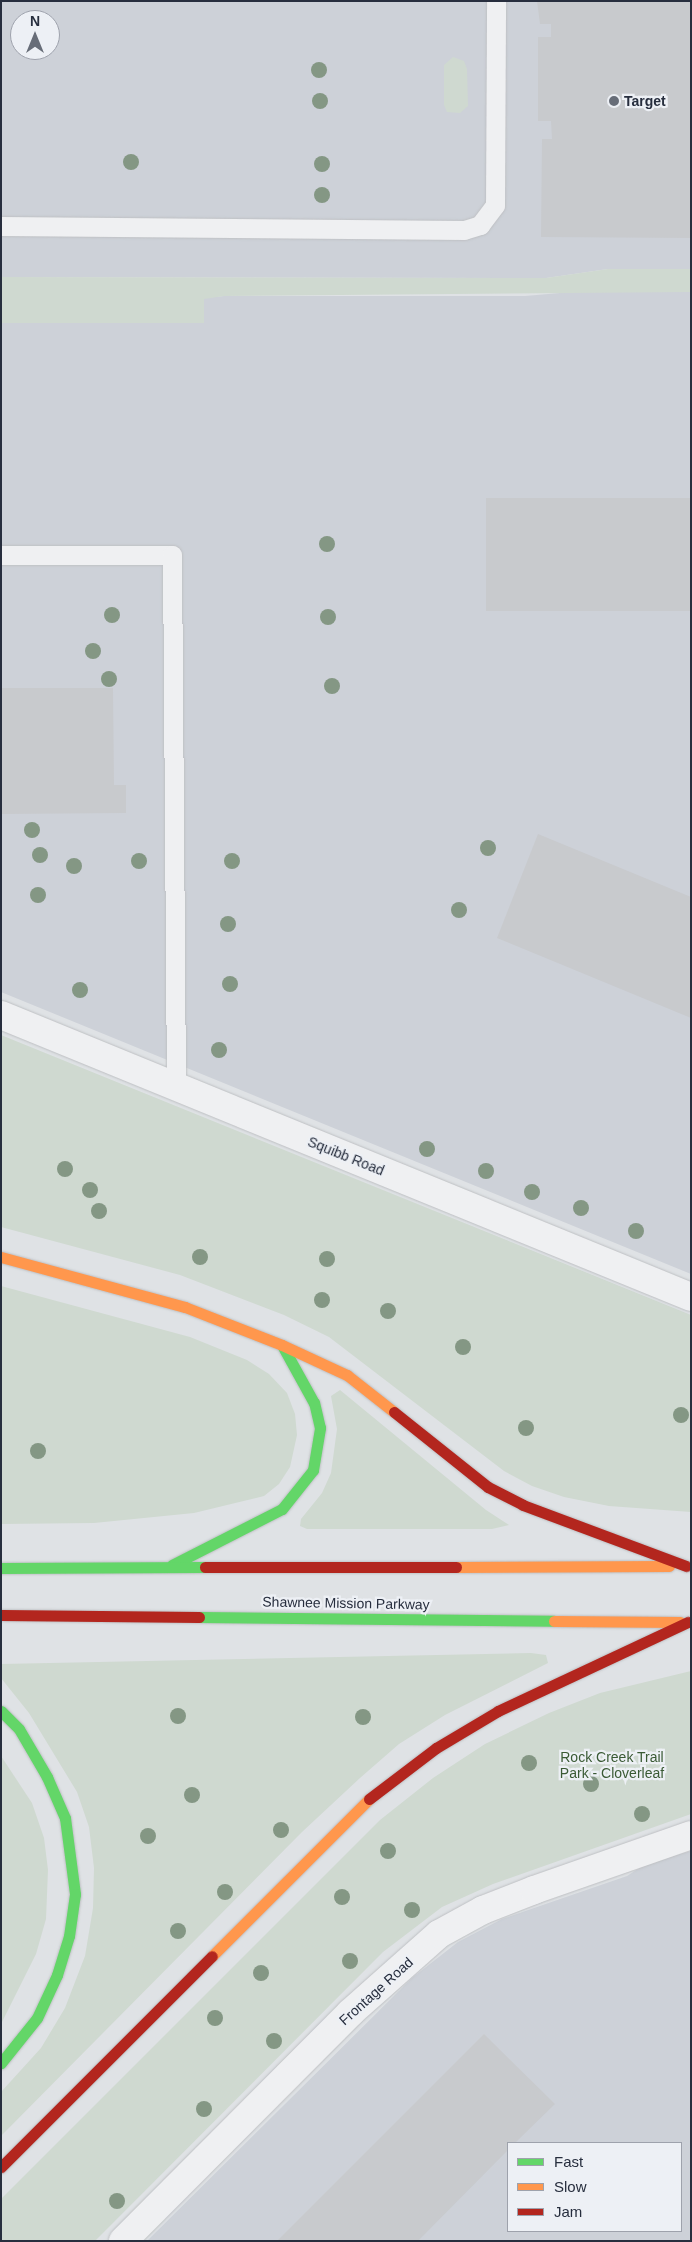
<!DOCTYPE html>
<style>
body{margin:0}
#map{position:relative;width:692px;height:2242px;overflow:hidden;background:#dfe2e5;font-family:Helvetica,sans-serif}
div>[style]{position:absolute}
.built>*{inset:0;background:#cdd1d8}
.green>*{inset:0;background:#cfd9d0}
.building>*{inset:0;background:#c8cacd;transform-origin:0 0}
.roads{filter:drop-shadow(0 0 1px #bec0c3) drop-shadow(0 0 1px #bec0c3)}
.lane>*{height:19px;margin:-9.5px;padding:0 9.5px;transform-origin:9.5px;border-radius:9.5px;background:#eff0f2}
.street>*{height:28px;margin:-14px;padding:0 14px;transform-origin:14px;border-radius:14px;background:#eff0f2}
.fast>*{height:11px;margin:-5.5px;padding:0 5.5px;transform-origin:5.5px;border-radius:5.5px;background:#63d668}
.slow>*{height:11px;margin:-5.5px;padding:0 5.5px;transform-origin:5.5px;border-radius:5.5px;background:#ff974d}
.jam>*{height:11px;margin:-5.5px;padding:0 5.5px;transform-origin:5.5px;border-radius:5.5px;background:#b3261e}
.trees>*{width:16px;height:16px;margin:-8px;border-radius:50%;background:#849784}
.dots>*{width:14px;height:14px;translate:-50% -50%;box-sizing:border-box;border:2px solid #edf0f5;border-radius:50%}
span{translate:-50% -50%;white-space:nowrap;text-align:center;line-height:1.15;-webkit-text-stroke:4.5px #edf0f5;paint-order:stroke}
.poi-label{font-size:14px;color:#272e3e;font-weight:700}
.left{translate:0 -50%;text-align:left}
.street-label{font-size:14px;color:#272e3e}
.park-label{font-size:14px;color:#3a5a34}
.frame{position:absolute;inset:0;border:2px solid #272e3e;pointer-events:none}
.legend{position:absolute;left:507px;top:2142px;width:175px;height:90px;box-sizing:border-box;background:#edf0f5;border:1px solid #9ea2ac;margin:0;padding:6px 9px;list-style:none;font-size:15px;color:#272e3e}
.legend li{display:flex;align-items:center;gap:10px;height:25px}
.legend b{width:25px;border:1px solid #9ea2ac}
.north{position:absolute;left:10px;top:10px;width:50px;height:50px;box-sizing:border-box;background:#edf0f5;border:1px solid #9ea2ac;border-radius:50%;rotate:0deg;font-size:14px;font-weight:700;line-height:20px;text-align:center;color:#272e3e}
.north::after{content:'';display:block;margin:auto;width:18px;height:22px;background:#676d78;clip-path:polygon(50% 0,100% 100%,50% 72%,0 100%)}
</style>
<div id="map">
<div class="built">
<div style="clip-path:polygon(evenodd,1px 1px,691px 1px,691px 269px,608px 269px,546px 278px,1px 277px,1px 1px,20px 20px,50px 20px,50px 50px,20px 50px,20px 20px)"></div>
<div style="clip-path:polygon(571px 292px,691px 292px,691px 1274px,1px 992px,1px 323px,204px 323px,204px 298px,224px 296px,525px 296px)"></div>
<div style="clip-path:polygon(evenodd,691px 1851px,691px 2241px,147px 2241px,412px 1978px,458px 1942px,502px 1919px,627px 1876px,647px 1863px,691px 1851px,508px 2143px,681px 2143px,681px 2231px,508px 2231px,508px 2143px)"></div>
</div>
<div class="green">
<div style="clip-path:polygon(453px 57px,464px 61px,467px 69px,468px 106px,460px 113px,447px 112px,444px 105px,444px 65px)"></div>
<div style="clip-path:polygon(608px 269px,691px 269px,691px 292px,224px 296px,204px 299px,204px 323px,1px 323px,1px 277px,546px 278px)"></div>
<div style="clip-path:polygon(1px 1035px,691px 1315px,691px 1512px,609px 1506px,564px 1497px,532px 1486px,504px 1471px,329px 1337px,284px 1315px,180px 1275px,1px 1227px)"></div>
<div style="clip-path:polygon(1px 1286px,190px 1337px,247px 1360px,269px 1374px,287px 1393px,295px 1414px,297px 1435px,290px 1467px,279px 1484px,264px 1496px,194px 1513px,94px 1523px,1px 1524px)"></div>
<div style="clip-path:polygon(340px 1390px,486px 1510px,509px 1525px,492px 1529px,307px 1529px,300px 1526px,301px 1519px,322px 1493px,331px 1473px,337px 1429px,331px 1396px)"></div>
<div style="clip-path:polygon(531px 1653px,546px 1655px,548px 1663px,445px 1715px,399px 1744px,360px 1778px,302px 1832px,1px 2136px,1px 2092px,41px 2048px,65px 2008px,85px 1956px,93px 1908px,94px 1868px,89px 1827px,77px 1792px,29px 1713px,1px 1678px,1px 1664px)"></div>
<div style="clip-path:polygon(691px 1671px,691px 1814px,493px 1884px,442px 1907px,383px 1952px,95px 2241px,1px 2241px,1px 2199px,380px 1820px,433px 1778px,485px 1744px,549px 1713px,600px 1693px)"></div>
<div style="clip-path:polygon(1px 1756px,32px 1803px,44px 1838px,48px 1870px,46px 1919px,36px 1954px,1px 2024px)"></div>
</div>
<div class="building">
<div style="clip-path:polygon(537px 1px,691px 1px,691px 238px,541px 237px,542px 139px,552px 139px,551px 121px,538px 121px,538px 37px,551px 37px,551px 24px,540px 24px)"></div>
<div style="left:691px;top:498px;width:113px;height:205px;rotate:90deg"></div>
<div style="clip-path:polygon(1px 688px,113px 688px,114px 785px,126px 785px,126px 813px,1px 814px)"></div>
<div style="clip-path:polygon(538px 834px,691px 897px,691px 1018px,497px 938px)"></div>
<div style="clip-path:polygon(484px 2034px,555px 2104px,515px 2143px,508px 2143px,508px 2150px,418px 2241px,277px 2241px)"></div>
</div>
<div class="roads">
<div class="lane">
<div style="left:1px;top:226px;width:463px;rotate:0.5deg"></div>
<div style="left:464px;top:230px;width:17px;rotate:-17deg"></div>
<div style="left:480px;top:225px;width:25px;rotate:-53deg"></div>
<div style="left:495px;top:205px;width:204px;rotate:-89.7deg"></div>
<div style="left:1px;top:555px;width:171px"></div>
<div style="left:172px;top:555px;width:531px;rotate:89.57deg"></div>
</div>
<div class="street">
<div style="left:1px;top:1015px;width:745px;rotate:22.23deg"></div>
<div style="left:123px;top:2241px;width:322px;rotate:-45.1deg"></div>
<div style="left:350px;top:2013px;width:119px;rotate:-41.6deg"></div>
<div style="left:439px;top:1934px;width:50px;rotate:-28.6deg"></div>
<div style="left:483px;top:1910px;width:55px;rotate:-21.4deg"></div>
<div style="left:534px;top:1890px;width:166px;rotate:-19.3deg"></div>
</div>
<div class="fast">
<div style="left:172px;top:1565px;width:123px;rotate:-27deg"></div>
<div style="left:282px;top:1509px;width:50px;rotate:-51.5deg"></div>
<div style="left:313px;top:1470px;width:43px;rotate:-80.5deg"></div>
<div style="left:320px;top:1428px;width:26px;rotate:-103deg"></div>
<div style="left:314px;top:1403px;width:66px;rotate:-118.9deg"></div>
<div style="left:1px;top:1568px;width:204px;rotate:-0.3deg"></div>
<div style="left:199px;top:1617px;width:355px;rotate:0.6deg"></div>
<div style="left:1px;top:1711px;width:25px;rotate:45deg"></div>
<div style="left:19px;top:1729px;width:56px;rotate:59.7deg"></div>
<div style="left:47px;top:1777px;width:45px;rotate:66.3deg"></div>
<div style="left:65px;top:1818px;width:77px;rotate:82.5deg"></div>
<div style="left:75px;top:1894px;width:42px;rotate:98.1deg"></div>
<div style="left:69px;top:1936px;width:41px;rotate:107.1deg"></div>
<div style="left:57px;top:1975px;width:47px;rotate:114.9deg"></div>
<div style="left:37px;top:2018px;width:58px;rotate:128.7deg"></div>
</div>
<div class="slow">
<div style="left:1px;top:1257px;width:191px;rotate:15.2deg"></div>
<div style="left:185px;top:1307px;width:104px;rotate:21.4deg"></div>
<div style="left:282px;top:1345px;width:72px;rotate:24.8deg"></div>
<div style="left:347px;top:1375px;width:60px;rotate:38.2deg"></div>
<div style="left:456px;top:1567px;width:213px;rotate:-0.3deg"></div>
<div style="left:554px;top:1621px;width:126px;rotate:0.5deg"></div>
<div style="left:212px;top:1956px;width:222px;rotate:-45deg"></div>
</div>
<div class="jam">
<div style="left:394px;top:1412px;width:120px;rotate:38.6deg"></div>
<div style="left:488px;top:1487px;width:39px;rotate:27deg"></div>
<div style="left:523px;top:1505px;width:174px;rotate:20.5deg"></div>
<div style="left:205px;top:1567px;width:251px"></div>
<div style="left:1px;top:1615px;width:198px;rotate:0.6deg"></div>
<div style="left:369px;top:1799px;width:84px;rotate:-37.3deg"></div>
<div style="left:436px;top:1748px;width:72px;rotate:-30.8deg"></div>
<div style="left:498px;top:1711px;width:210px;rotate:-25.1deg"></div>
<div style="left:1px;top:2167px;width:298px;rotate:-45deg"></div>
</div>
</div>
<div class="trees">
<div style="left:319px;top:70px"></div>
<div style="left:320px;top:101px"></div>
<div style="left:131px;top:162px"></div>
<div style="left:322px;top:164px"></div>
<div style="left:322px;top:195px"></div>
<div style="left:327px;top:544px"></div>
<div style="left:112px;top:615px"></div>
<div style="left:328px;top:617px"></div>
<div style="left:93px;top:651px"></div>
<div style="left:109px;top:679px"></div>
<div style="left:332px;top:686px"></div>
<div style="left:32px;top:830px"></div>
<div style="left:488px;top:848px"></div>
<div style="left:40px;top:855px"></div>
<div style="left:139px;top:861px"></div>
<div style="left:232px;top:861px"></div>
<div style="left:74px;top:866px"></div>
<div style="left:38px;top:895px"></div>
<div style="left:459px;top:910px"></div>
<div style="left:228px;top:924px"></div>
<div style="left:230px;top:984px"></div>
<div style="left:80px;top:990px"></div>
<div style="left:219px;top:1050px"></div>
<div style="left:427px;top:1149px"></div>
<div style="left:65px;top:1169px"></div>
<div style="left:486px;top:1171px"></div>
<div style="left:90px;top:1190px"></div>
<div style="left:532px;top:1192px"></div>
<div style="left:581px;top:1208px"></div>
<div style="left:99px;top:1211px"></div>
<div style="left:636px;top:1231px"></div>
<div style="left:200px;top:1257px"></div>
<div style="left:327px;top:1259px"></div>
<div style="left:322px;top:1300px"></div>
<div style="left:388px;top:1311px"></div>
<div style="left:463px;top:1347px"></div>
<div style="left:681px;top:1415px"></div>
<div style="left:526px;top:1428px"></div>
<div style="left:38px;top:1451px"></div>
<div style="left:178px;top:1716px"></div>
<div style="left:363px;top:1717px"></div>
<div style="left:529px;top:1763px"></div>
<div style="left:591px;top:1784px"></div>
<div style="left:192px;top:1795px"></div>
<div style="left:642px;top:1814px"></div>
<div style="left:281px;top:1830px"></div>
<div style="left:148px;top:1836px"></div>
<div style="left:388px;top:1851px"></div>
<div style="left:225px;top:1892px"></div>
<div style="left:342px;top:1897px"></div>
<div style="left:412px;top:1910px"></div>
<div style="left:178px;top:1931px"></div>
<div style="left:350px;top:1961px"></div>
<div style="left:261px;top:1973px"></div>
<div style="left:215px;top:2018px"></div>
<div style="left:274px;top:2041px"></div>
<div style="left:204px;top:2109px"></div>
<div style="left:117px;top:2201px"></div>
</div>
<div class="dots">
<div style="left:614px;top:101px;background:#676d78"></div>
</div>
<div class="poi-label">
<span class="left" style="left:624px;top:101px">Target</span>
</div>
<div class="street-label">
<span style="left:346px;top:1156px;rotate:22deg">Squibb Road</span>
<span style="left:346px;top:1603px;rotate:1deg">Shawnee Mission Parkway</span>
<span style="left:376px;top:1991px;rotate:-42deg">Frontage Road</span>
</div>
<div class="park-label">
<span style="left:612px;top:1765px">Rock Creek Trail<br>Park - Cloverleaf</span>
</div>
<div class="frame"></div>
<ul class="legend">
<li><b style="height:6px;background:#63d668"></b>Fast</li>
<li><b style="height:6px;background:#ff974d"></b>Slow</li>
<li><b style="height:6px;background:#b3261e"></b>Jam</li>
</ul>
<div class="north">N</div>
</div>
